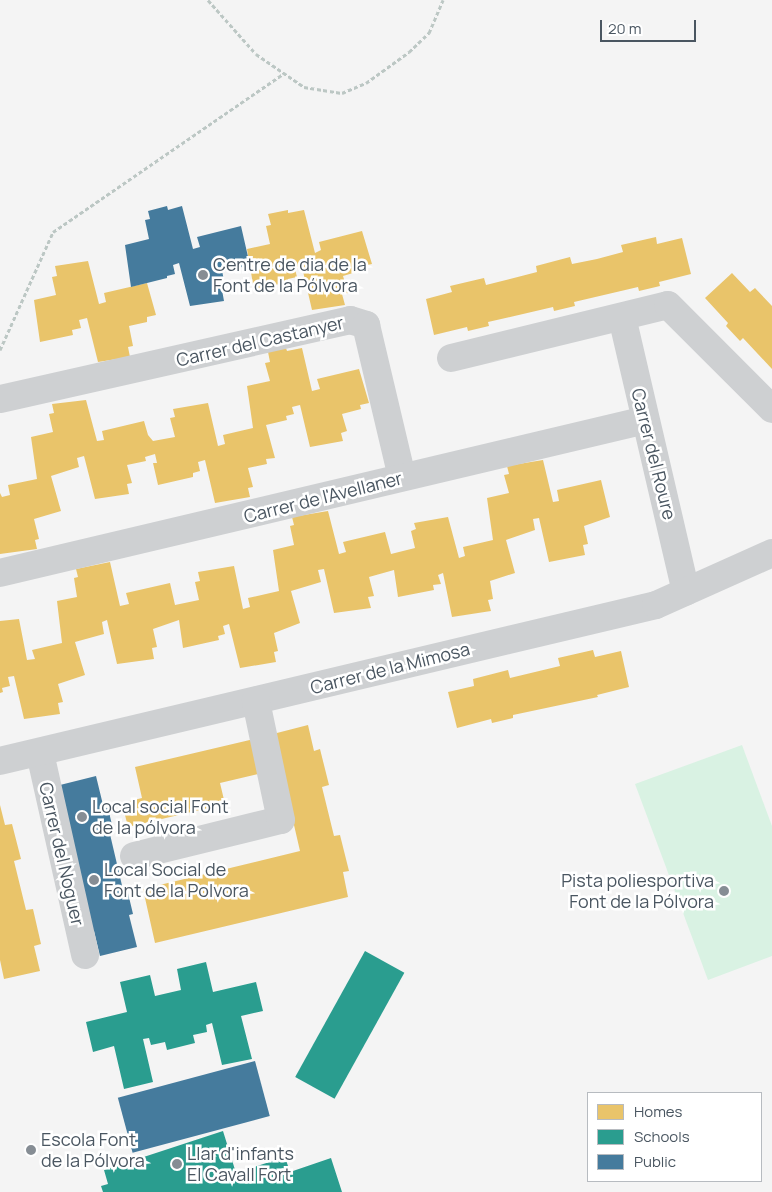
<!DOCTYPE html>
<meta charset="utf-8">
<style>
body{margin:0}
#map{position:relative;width:772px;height:1192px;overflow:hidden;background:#f4f4f4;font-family:Manrope,sans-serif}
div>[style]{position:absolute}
.green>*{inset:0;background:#d9f2e3}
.homes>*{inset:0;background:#e9c46a}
.schools>*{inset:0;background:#2a9d8f;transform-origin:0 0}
.public>*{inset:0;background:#457b9d;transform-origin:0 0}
.path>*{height:3px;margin-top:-1.5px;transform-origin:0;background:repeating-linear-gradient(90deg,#bcc7c4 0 4px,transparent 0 6.5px)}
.street>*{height:28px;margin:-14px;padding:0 14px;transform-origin:14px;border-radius:14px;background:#ced0d2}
.dots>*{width:14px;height:14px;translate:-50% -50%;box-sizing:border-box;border:2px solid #fff;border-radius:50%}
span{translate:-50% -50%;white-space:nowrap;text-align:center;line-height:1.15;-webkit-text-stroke:5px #fff;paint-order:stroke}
.poi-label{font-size:18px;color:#4a5661}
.left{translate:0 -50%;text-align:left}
.right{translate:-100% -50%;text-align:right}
.street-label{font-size:18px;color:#4a5661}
.legend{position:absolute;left:587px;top:1092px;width:175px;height:90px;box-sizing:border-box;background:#fff;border:1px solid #b7bbc0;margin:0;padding:6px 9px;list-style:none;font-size:15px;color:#4a5661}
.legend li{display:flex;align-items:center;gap:10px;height:25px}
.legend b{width:25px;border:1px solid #b7bbc0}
.scale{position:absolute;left:600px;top:20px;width:96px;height:22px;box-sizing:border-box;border:2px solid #4a5661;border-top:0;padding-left:6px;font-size:15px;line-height:18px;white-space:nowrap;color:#4a5661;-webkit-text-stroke:4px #fff;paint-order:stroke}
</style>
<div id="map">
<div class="green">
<div style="clip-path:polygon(742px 745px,772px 826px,772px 956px,708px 980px,635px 784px)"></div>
</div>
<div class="homes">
<div style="clip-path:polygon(288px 210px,288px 213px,304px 210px,315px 253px,321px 250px,319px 242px,362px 231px,372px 264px,362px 266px,363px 270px,343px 276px,348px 293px,342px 294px,345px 305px,312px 310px,302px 267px,295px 269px,297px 277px,288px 279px,288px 282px,254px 290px,247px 249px,270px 244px,266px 226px,271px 225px,268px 214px)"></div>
<div style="clip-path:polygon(656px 237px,657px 244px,682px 238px,691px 274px,659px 282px,660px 286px,639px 291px,638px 287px,574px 302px,575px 306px,554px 311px,553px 307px,488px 322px,489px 326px,468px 331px,467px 327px,434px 335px,426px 299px,452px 292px,450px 286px,484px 278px,486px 285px,537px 272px,536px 266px,570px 257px,572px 264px,597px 259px,623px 252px,621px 245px)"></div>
<div style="clip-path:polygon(88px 261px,99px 304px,106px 302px,104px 293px,147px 283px,156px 315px,147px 317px,147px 322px,129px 326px,133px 346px,128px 347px,130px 357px,98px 362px,87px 318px,79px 320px,81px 328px,72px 330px,73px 335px,40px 342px,34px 300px,56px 295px,52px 277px,57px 276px,55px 266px)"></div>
<div style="clip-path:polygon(732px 273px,750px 292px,755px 288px,772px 306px,772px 369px,743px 338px,740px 341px,726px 326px,728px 323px,705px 298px)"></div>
<div style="clip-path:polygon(286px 348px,287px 351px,302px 348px,312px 391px,320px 389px,317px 379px,359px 369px,369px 403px,360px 405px,361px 409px,342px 414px,347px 431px,341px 433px,343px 441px,310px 447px,300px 405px,292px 407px,294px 414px,286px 416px,287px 420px,266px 425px,275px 458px,266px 459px,267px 464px,248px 468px,253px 487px,248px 488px,250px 497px,215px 503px,205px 460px,198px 462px,200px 471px,193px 473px,193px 477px,158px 485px,153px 463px,157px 463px,155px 454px,145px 457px,146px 461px,127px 465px,132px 483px,127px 484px,129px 494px,95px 499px,84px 456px,77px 458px,79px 467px,51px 476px,61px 511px,34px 519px,39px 539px,35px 540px,37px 549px,0 554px,0 493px,2px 497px,10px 495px,8px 485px,37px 479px,31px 437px,53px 432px,49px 414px,54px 413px,52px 404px,86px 400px,97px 441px,104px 440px,102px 431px,144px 421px,148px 435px,153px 441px,175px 437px,170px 418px,175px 417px,173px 409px,208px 403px,218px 446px,225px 444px,223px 435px,253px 428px,247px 386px,270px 381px,265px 363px,270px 362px,268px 352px)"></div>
<div style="clip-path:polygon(543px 460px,553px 502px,559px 501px,557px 490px,601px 480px,610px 517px,584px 526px,588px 544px,583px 545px,585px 555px,549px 562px,539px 518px,533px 519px,535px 530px,506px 540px,515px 573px,490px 581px,493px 599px,488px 600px,491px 611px,452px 617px,443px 573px,438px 575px,441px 584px,433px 585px,434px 590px,398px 597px,394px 570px,369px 577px,374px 596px,368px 597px,371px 608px,334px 613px,324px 569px,318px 570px,321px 582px,291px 591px,300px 623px,274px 633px,278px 651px,274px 652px,276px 662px,240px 668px,229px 624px,223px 626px,225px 634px,218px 636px,219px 640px,183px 648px,179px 620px,153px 629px,157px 647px,152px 648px,154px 659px,117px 664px,107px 620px,102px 622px,104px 634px,75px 642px,85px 675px,58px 684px,63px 702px,58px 703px,60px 714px,24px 719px,14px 676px,8px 677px,10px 686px,2px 688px,3px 692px,0 693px,0 621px,19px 619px,27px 660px,35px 659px,32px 650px,62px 643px,57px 601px,77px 597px,74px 578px,78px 577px,76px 569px,110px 562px,120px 606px,129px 604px,126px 593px,170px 583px,175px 605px,199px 600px,195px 582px,200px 581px,198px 572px,234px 566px,243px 609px,250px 607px,248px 598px,279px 591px,273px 550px,294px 545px,290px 526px,294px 525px,292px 517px,328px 511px,339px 554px,346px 552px,343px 542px,385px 532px,391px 554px,415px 548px,411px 531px,416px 529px,414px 523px,448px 517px,459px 558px,465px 556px,463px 547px,493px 540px,487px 498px,509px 493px,504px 475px,509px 474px,507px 466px)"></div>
<div style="clip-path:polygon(593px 650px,595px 657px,621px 651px,629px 687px,597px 695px,598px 697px,513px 715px,513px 718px,492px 723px,491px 719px,457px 728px,448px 692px,474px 686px,473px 679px,508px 670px,510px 678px,560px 666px,558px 658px)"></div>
<div style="clip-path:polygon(308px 725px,314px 751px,320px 749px,329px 785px,322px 787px,334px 836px,340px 835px,349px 871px,343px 872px,348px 897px,155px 943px,143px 889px,300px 851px,273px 734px)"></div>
<div style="clip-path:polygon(254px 739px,262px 773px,220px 783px,225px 804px,128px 827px,122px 803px,142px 798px,135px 767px)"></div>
<div style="clip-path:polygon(0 805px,5px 825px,12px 824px,21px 859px,14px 861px,26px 910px,33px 909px,41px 944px,34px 946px,40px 971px,4px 979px,0 960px)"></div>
</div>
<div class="schools">
<div style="left:365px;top:951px;width:45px;height:144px;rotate:29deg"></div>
<div style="clip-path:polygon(206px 962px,213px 992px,256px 982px,263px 1011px,241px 1016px,252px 1059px,222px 1065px,212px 1023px,206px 1025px,207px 1032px,193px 1035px,195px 1043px,167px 1050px,165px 1042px,151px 1045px,149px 1038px,143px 1039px,153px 1082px,124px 1089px,114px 1046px,93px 1052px,86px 1022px,127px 1012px,120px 982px,150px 975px,155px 996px,181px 990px,177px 969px)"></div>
<div style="clip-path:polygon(223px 1131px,236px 1173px,285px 1157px,290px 1172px,331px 1158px,342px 1192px,103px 1192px,101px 1186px,108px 1184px,104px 1170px)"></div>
</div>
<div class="public">
<div style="clip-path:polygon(167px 206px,168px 210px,182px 206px,193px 249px,200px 247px,197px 237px,241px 226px,249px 261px,241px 262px,242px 267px,222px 271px,226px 289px,222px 290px,224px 301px,190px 306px,179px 263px,173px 265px,175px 274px,167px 276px,167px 278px,131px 287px,125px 245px,149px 239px,145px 220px,150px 219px,148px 211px)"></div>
<div style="clip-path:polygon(96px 776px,104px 809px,108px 808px,113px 829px,109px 830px,124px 894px,128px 893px,133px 914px,129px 915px,137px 947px,100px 956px,94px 931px,89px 932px,60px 785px)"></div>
<div style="left:255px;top:1061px;width:57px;height:142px;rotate:75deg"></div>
</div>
<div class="path">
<div style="left:208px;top:0;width:72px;rotate:48.4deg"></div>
<div style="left:256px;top:54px;width:58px;rotate:34.5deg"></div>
<div style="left:304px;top:87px;width:38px;rotate:9deg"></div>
<div style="left:342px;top:93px;width:26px;rotate:-23deg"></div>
<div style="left:366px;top:83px;width:53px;rotate:-35.8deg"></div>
<div style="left:409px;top:52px;width:28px;rotate:-44deg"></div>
<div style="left:429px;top:33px;width:36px;rotate:-67deg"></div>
<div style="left:0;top:350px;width:129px;rotate:-65.8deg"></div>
<div style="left:53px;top:232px;width:280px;rotate:-34.5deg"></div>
</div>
<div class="street">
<div style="left:622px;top:317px;width:282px;rotate:76.9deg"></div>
<div style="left:451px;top:358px;width:223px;rotate:-13.7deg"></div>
<div style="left:668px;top:305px;width:147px;rotate:45deg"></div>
<div style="left:0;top:399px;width:359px;rotate:-12.7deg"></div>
<div style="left:350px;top:320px;width:17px;rotate:17deg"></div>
<div style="left:366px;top:325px;width:156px;rotate:76.7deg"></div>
<div style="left:0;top:573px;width:663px;rotate:-13.34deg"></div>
<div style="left:40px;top:753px;width:207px;rotate:77.4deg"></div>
<div style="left:0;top:761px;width:674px;rotate:-13.38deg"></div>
<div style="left:656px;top:605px;width:127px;rotate:-24.1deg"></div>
<div style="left:134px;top:856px;width:151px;rotate:-13.8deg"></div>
<div style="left:281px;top:820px;width:122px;rotate:-101.9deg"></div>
</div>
<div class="dots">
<div style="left:203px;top:275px;background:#868d94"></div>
<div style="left:82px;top:817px;background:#868d94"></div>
<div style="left:94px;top:880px;background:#868d94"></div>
<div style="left:724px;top:891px;background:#868d94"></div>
<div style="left:31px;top:1150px;background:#868d94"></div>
<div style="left:177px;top:1164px;background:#868d94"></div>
</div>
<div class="poi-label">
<span class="left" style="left:213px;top:275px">Centre de dia de la<br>Font de la Pólvora</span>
<span class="left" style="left:92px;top:817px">Local social Font<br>de la pólvora</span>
<span class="left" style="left:104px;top:880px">Local Social de<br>Font de la Polvora</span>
<span class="right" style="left:714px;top:891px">Pista poliesportiva<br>Font de la Pólvora</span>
<span class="left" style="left:41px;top:1150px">Escola Font<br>de la Pólvora</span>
<span class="left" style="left:187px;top:1164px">Llar d'infants<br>El Cavall Fort</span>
</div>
<div class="street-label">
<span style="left:260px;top:341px;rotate:-13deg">Carrer del Castanyer</span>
<span style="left:654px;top:454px;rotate:76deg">Carrer del Roure</span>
<span style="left:323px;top:497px;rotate:-14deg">Carrer de l'Avellaner</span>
<span style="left:390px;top:668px;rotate:-14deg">Carrer de la Mimosa</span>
<span style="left:62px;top:854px;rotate:77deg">Carrer del Noguer</span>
</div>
<ul class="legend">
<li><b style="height:14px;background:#e9c46a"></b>Homes</li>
<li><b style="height:14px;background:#2a9d8f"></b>Schools</li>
<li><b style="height:14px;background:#457b9d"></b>Public</li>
</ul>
<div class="scale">20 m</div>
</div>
